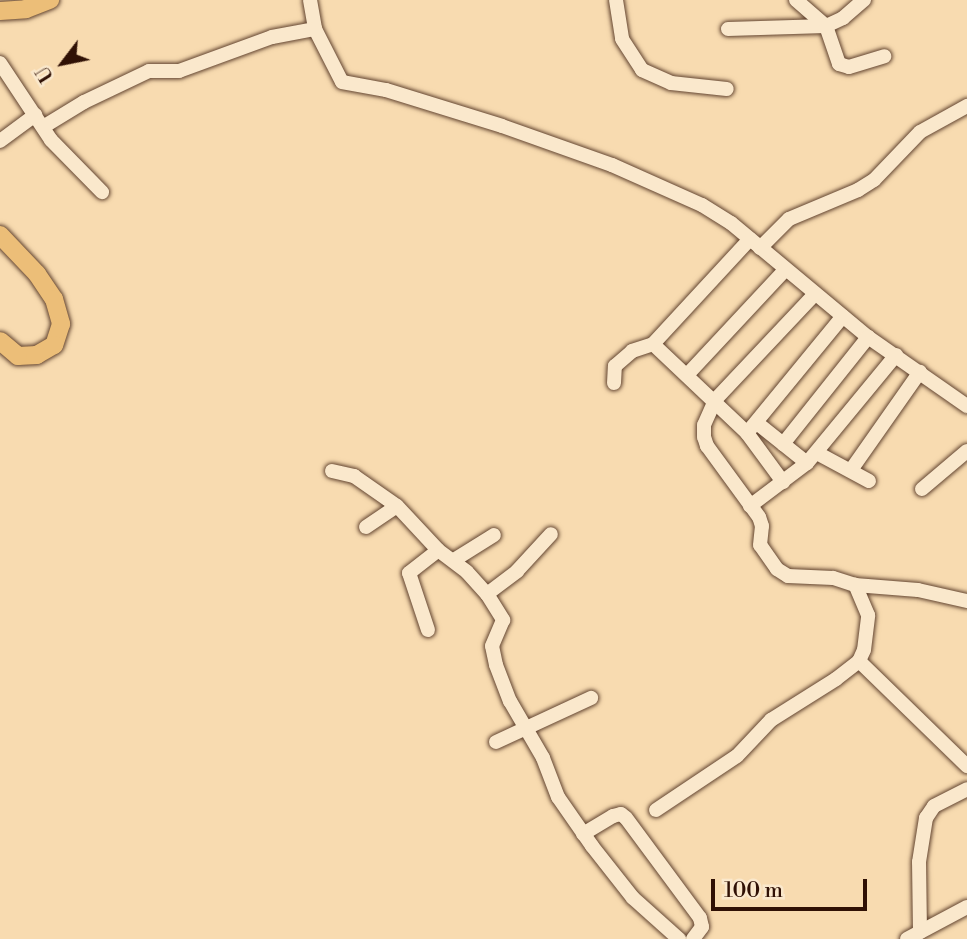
<!DOCTYPE html>
<style>
body{margin:0}
#map{position:relative;width:967px;height:939px;overflow:hidden;background:#f8dbb0;font-family:"Libre Bodoni",serif}
div>[style]{position:absolute}
.roads{filter:drop-shadow(0 0 2px #624430) drop-shadow(0 0 2px #624430)}
.minor>*{height:14px;margin:-7px;padding:0 7px;transform-origin:7px;border-radius:7px;background:#fae8cc}
.major>*{height:18px;margin:-9px;padding:0 9px;transform-origin:9px;border-radius:9px;background:#ecbe78}
span{translate:-50% -50%;white-space:nowrap;text-align:center;line-height:1.15;-webkit-text-stroke:5px #fae8cc;paint-order:stroke}
.north{position:absolute;left:28px;top:28px;width:70px;height:70px;-webkit-text-stroke:5px #fae8cc;paint-order:stroke;rotate:238deg;font-size:19px;font-weight:700;line-height:28px;text-align:center;color:#301105}
.north::after{content:'';display:block;margin:auto;width:24px;height:32px;background:#301105;clip-path:polygon(50% 0,100% 100%,50% 72%,0 100%)}
.scale{position:absolute;left:711px;top:879px;width:156px;height:32px;box-sizing:border-box;border:4px solid #301105;border-top:0;padding-left:9px;font-size:21px;line-height:24px;white-space:nowrap;color:#301105;-webkit-text-stroke:5px #fae8cc;paint-order:stroke}
</style>
<div id="map">
<div class="roads">
<div class="minor">
<div style="left:310px;top:0;width:29px;rotate:80deg"></div>
<div style="left:315px;top:29px;width:59px;rotate:63deg"></div>
<div style="left:342px;top:82px;width:45px;rotate:10.3deg"></div>
<div style="left:386px;top:90px;width:121px;rotate:17.2deg"></div>
<div style="left:502px;top:126px;width:117px;rotate:19.5deg"></div>
<div style="left:612px;top:165px;width:98px;rotate:24deg"></div>
<div style="left:702px;top:205px;width:34px;rotate:32deg"></div>
<div style="left:731px;top:223px;width:178px;rotate:39.8deg"></div>
<div style="left:868px;top:337px;width:121px;rotate:34.9deg"></div>
<div style="left:616px;top:0;width:39px;rotate:81deg"></div>
<div style="left:622px;top:39px;width:37px;rotate:57deg"></div>
<div style="left:642px;top:70px;width:32px;rotate:24deg"></div>
<div style="left:671px;top:83px;width:56px;rotate:6.1deg"></div>
<div style="left:796px;top:0;width:40px;rotate:41deg"></div>
<div style="left:826px;top:26px;width:40px;rotate:71.1deg"></div>
<div style="left:839px;top:64px;width:10px;rotate:17deg"></div>
<div style="left:849px;top:67px;width:37px;rotate:-17deg"></div>
<div style="left:728px;top:29px;width:98px;rotate:-1.8deg"></div>
<div style="left:826px;top:26px;width:19px;rotate:-25deg"></div>
<div style="left:843px;top:18px;width:28px;rotate:-41deg"></div>
<div style="left:0;top:63px;width:92px;rotate:56.5deg"></div>
<div style="left:51px;top:140px;width:73px;rotate:45.6deg"></div>
<div style="left:43px;top:127px;width:48px;rotate:-31.4deg"></div>
<div style="left:84px;top:102px;width:72px;rotate:-25.5deg"></div>
<div style="left:149px;top:71px;width:30px"></div>
<div style="left:179px;top:71px;width:99px;rotate:-20.1deg"></div>
<div style="left:272px;top:37px;width:44px;rotate:-10.5deg"></div>
<div style="left:0;top:141px;width:44px;rotate:-36.6deg"></div>
<div style="left:760px;top:248px;width:41px;rotate:-45deg"></div>
<div style="left:789px;top:219px;width:75px;rotate:-22.8deg"></div>
<div style="left:858px;top:190px;width:19px;rotate:-32deg"></div>
<div style="left:874px;top:180px;width:66px;rotate:-46.2deg"></div>
<div style="left:920px;top:132px;width:54px;rotate:-29deg"></div>
<div style="left:653px;top:344px;width:129px;rotate:43.4deg"></div>
<div style="left:747px;top:433px;width:151px;rotate:-50.6deg"></div>
<div style="left:687px;top:375px;width:144px;rotate:-47deg"></div>
<div style="left:614px;top:383px;width:17px;rotate:-87deg"></div>
<div style="left:615px;top:366px;width:23px;rotate:-41deg"></div>
<div style="left:632px;top:351px;width:22px;rotate:-18deg"></div>
<div style="left:653px;top:344px;width:143px;rotate:-47.3deg"></div>
<div style="left:757px;top:423px;width:64px;rotate:38.7deg"></div>
<div style="left:747px;top:433px;width:61px;rotate:53.7deg"></div>
<div style="left:783px;top:444px;width:137px;rotate:-51.5deg"></div>
<div style="left:817px;top:453px;width:59px;rotate:28.3deg"></div>
<div style="left:851px;top:470px;width:120px;rotate:-54.9deg"></div>
<div style="left:332px;top:471px;width:23px;rotate:13deg"></div>
<div style="left:354px;top:476px;width:52px;rotate:34.9deg"></div>
<div style="left:397px;top:506px;width:60px;rotate:47deg"></div>
<div style="left:438px;top:550px;width:36px;rotate:37deg"></div>
<div style="left:467px;top:572px;width:30px;rotate:48deg"></div>
<div style="left:487px;top:594px;width:31px;rotate:58deg"></div>
<div style="left:503px;top:620px;width:28px;rotate:113deg"></div>
<div style="left:492px;top:646px;width:19px;rotate:78deg"></div>
<div style="left:496px;top:665px;width:39px;rotate:69deg"></div>
<div style="left:510px;top:701px;width:66px;rotate:59.9deg"></div>
<div style="left:543px;top:758px;width:42px;rotate:69deg"></div>
<div style="left:558px;top:797px;width:60px;rotate:55.2deg"></div>
<div style="left:592px;top:846px;width:66px;rotate:51.7deg"></div>
<div style="left:633px;top:898px;width:62px;rotate:41.7deg"></div>
<div style="left:922px;top:489px;width:59px;rotate:-40.2deg"></div>
<div style="left:750px;top:506px;width:71px;rotate:-37deg"></div>
<div style="left:807px;top:463px;width:140px;rotate:-50.5deg"></div>
<div style="left:366px;top:527px;width:37px;rotate:-34deg"></div>
<div style="left:454px;top:560px;width:47px;rotate:-32deg"></div>
<div style="left:855px;top:585px;width:63px;rotate:4.5deg"></div>
<div style="left:918px;top:590px;width:50px;rotate:12.7deg"></div>
<div style="left:487px;top:594px;width:38px;rotate:-37deg"></div>
<div style="left:517px;top:571px;width:50px;rotate:-47.4deg"></div>
<div style="left:428px;top:630px;width:60px;rotate:-108.4deg"></div>
<div style="left:409px;top:573px;width:37px;rotate:-38deg"></div>
<div style="left:859px;top:661px;width:151px;rotate:44.2deg"></div>
<div style="left:496px;top:742px;width:105px;rotate:-24.9deg"></div>
<div style="left:656px;top:810px;width:97px;rotate:-33.7deg"></div>
<div style="left:737px;top:756px;width:50px;rotate:-46.6deg"></div>
<div style="left:771px;top:720px;width:77px;rotate:-32.2deg"></div>
<div style="left:836px;top:679px;width:29px;rotate:-38deg"></div>
<div style="left:859px;top:661px;width:12px;rotate:-66deg"></div>
<div style="left:864px;top:650px;width:35px;rotate:-83deg"></div>
<div style="left:868px;top:615px;width:33px;rotate:-113deg"></div>
<div style="left:855px;top:585px;width:23px;rotate:-162deg"></div>
<div style="left:833px;top:578px;width:45px;rotate:-177.5deg"></div>
<div style="left:788px;top:576px;width:13px;rotate:-148deg"></div>
<div style="left:777px;top:569px;width:29px;rotate:-125deg"></div>
<div style="left:760px;top:545px;width:19px;rotate:-84deg"></div>
<div style="left:762px;top:526px;width:9px;rotate:-108deg"></div>
<div style="left:759px;top:517px;width:88px;rotate:-126.2deg"></div>
<div style="left:707px;top:446px;width:9px;rotate:-108deg"></div>
<div style="left:704px;top:437px;width:12px;rotate:-90deg"></div>
<div style="left:704px;top:425px;width:27px;rotate:-66deg"></div>
<div style="left:715px;top:400px;width:146px;rotate:-46.7deg"></div>
<div style="left:583px;top:834px;width:35px;rotate:-31deg"></div>
<div style="left:613px;top:816px;width:8px;rotate:-14deg"></div>
<div style="left:621px;top:814px;width:6px;rotate:39deg"></div>
<div style="left:626px;top:818px;width:124px;rotate:53.5deg"></div>
<div style="left:700px;top:918px;width:9px;rotate:77deg"></div>
<div style="left:702px;top:927px;width:15px;rotate:127deg"></div>
<div style="left:920px;top:932px;width:70px;rotate:-90.8deg"></div>
<div style="left:919px;top:862px;width:45px;rotate:-81deg"></div>
<div style="left:926px;top:818px;width:14px;rotate:-56deg"></div>
<div style="left:934px;top:806px;width:37px;rotate:-27deg"></div>
<div style="left:907px;top:939px;width:68px;rotate:-28.1deg"></div>
</div>
<div class="major">
<div style="left:0;top:11px;width:26px;rotate:-4deg"></div>
<div style="left:26px;top:9px;width:26px;rotate:-21deg"></div>
<div style="left:0;top:235px;width:54px;rotate:46.5deg"></div>
<div style="left:37px;top:274px;width:30px;rotate:56deg"></div>
<div style="left:54px;top:299px;width:26px;rotate:74deg"></div>
<div style="left:61px;top:324px;width:22px;rotate:108deg"></div>
<div style="left:54px;top:345px;width:20px;rotate:150deg"></div>
<div style="left:37px;top:355px;width:19px;rotate:177deg"></div>
<div style="left:18px;top:356px;width:23px;rotate:-140deg"></div>
</div>
</div>
<div class="north">U</div>
<div class="scale">100 m</div>
</div>
